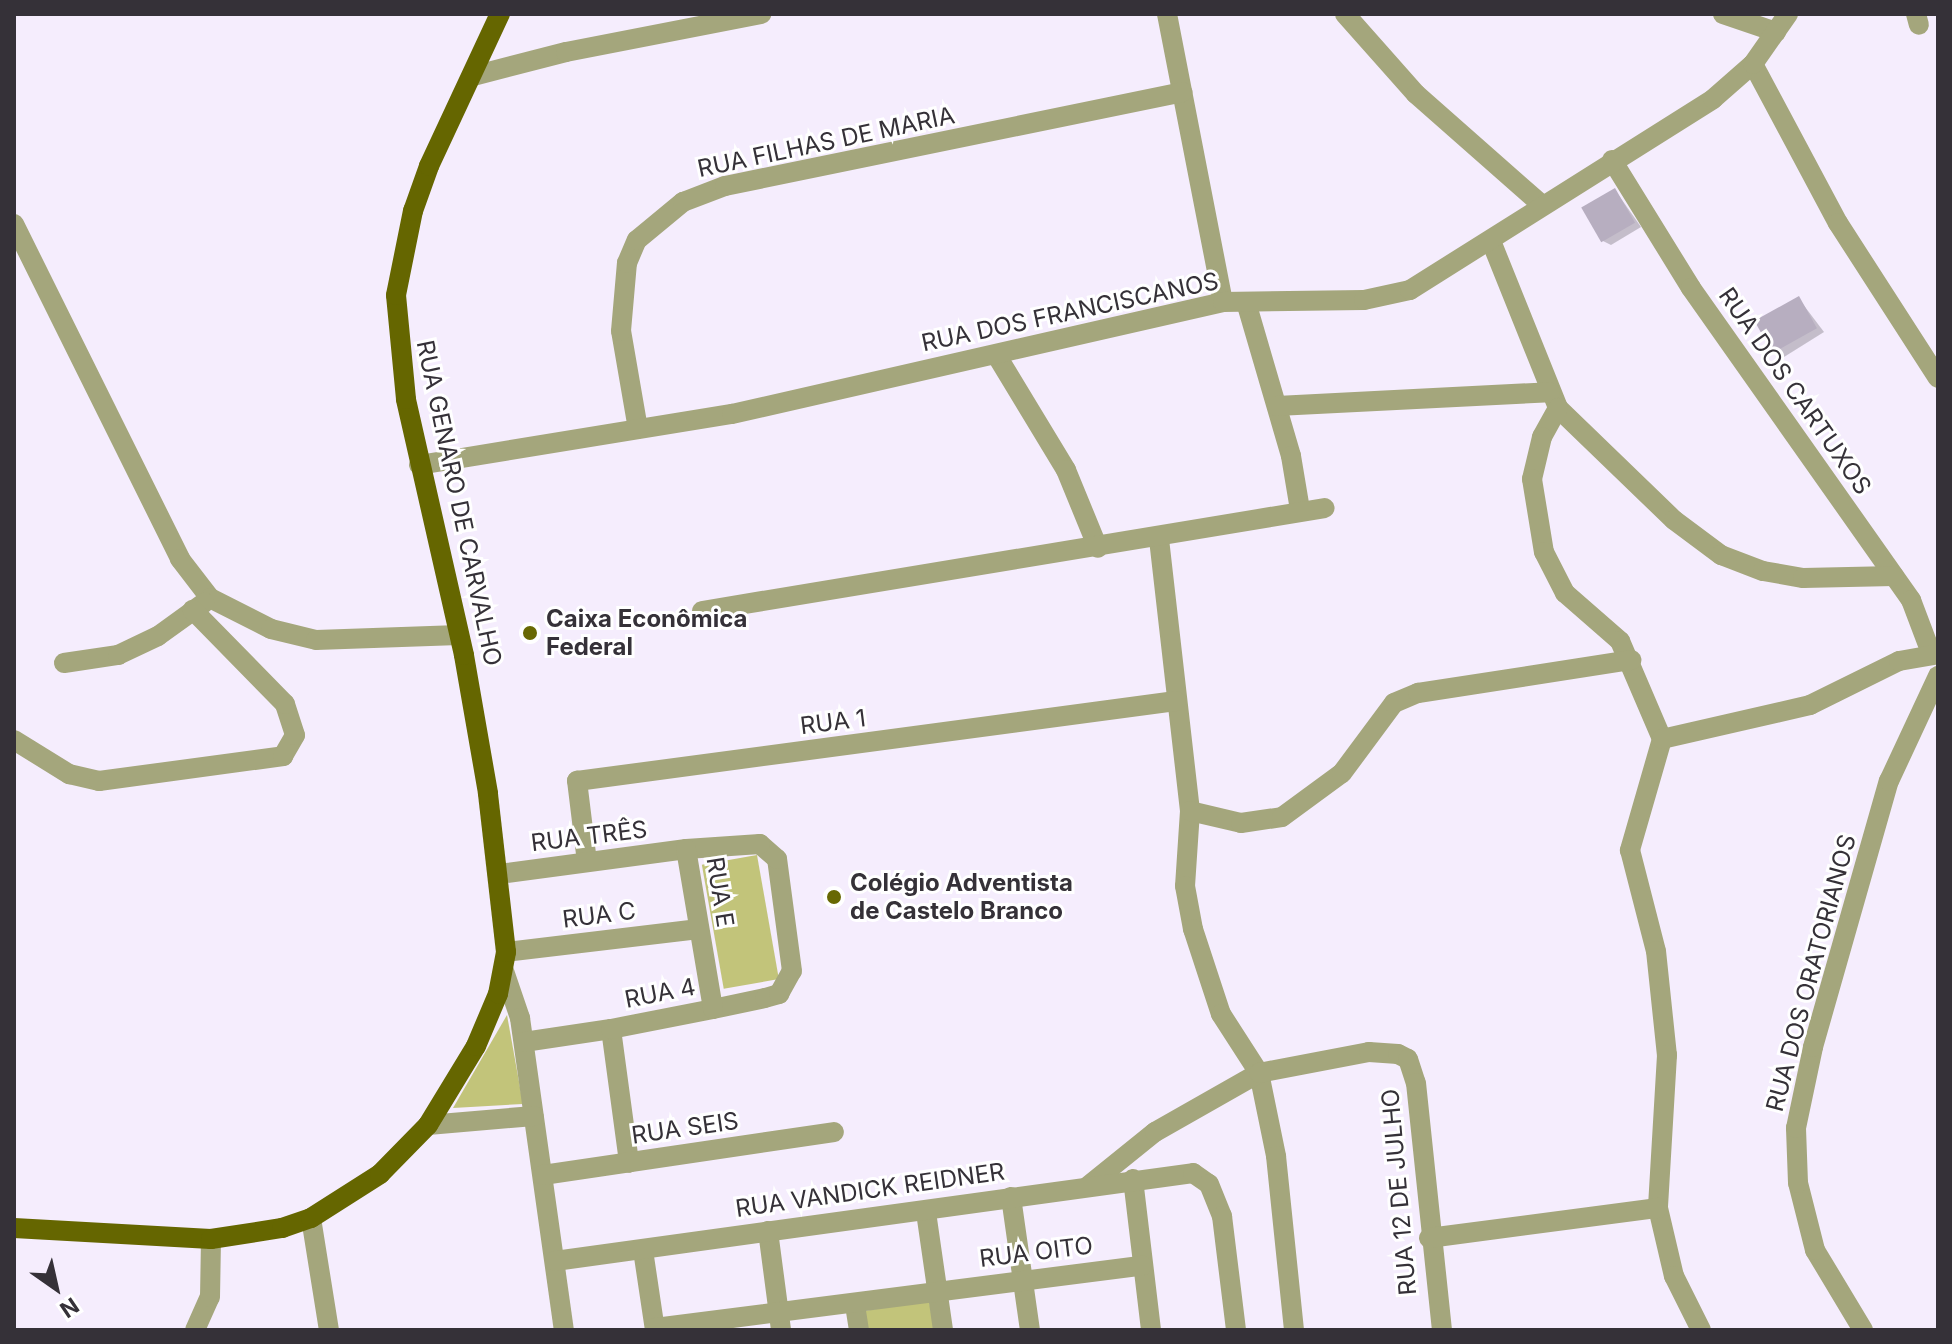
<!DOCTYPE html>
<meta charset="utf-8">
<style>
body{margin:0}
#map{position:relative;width:1952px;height:1344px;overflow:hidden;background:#f5edfd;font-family:Inter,sans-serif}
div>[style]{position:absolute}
.green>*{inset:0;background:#c2c47a;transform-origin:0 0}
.shadow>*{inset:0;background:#0003}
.building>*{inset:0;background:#b7aec0;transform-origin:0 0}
.minor>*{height:20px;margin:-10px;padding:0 10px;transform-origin:10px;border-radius:10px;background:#a4a67c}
.major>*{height:20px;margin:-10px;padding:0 10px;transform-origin:10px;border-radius:10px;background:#656600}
.dots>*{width:22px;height:22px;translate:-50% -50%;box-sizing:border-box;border:4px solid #fff;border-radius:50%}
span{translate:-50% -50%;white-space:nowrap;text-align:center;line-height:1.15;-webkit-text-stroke:6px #fff;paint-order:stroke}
.street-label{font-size:24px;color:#353138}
.poi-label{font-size:24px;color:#353138;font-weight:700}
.left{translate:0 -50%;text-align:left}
.frame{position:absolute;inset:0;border:16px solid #353138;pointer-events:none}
.north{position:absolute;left:16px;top:1248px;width:80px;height:80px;-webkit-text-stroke:6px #fff;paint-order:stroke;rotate:146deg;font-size:22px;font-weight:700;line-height:32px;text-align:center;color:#353138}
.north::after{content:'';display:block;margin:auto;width:28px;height:36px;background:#353138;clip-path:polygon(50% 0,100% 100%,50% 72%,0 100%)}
</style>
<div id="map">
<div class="green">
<div style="left:757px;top:855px;width:126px;height:56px;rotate:80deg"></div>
<div style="clip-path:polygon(507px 1015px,523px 1104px,453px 1108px)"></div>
<div style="clip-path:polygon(929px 1300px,934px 1330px,867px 1330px,864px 1311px)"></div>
</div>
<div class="shadow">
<div style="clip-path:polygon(1615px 190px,1641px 227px,1611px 245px,1603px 241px)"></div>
<div style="clip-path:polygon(1799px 299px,1824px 332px,1784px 357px,1776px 352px)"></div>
</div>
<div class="building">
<div style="left:1615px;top:188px;width:40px;height:39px;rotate:60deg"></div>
<div style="left:1799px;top:296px;width:37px;height:51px;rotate:61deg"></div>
</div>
<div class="minor">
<div style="left:1167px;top:14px;width:293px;rotate:79deg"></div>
<div style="left:1345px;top:14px;width:107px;rotate:48.4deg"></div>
<div style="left:1416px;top:94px;width:168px;rotate:41.4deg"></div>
<div style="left:1723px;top:14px;width:56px;rotate:18.8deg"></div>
<div style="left:1916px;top:14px;width:11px;rotate:75deg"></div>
<div style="left:1753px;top:64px;width:180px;rotate:61.9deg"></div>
<div style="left:1838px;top:223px;width:184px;rotate:57.2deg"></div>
<div style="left:473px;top:76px;width:96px;rotate:-14.5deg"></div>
<div style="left:566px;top:52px;width:199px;rotate:-11deg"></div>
<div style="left:1612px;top:160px;width:150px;rotate:58.3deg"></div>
<div style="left:1691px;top:288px;width:382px;rotate:54.8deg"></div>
<div style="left:1911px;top:600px;width:57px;rotate:69.3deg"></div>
<div style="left:14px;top:224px;width:374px;rotate:63.6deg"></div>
<div style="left:180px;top:559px;width:49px;rotate:52.4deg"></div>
<div style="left:210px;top:598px;width:68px;rotate:26.9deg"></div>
<div style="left:271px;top:629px;width:46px;rotate:13.7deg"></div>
<div style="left:316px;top:640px;width:143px;rotate:-2deg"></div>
<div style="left:1491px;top:241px;width:180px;rotate:68.1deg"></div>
<div style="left:1558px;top:408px;width:161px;rotate:44deg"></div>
<div style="left:1674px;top:520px;width:59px;rotate:36.7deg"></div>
<div style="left:1721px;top:555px;width:45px;rotate:20.9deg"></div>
<div style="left:1763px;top:571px;width:41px;rotate:9.9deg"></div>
<div style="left:1803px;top:578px;width:91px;rotate:-1.3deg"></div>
<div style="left:1246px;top:302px;width:160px;rotate:73.7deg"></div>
<div style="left:1291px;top:456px;width:55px;rotate:80.5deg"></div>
<div style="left:997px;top:356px;width:133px;rotate:58.8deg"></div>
<div style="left:1066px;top:470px;width:84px;rotate:67.7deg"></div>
<div style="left:1277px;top:406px;width:273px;rotate:-2.9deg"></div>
<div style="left:1558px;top:408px;width:33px;rotate:119deg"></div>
<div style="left:1542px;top:437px;width:43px;rotate:103.4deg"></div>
<div style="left:1532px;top:479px;width:74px;rotate:80.7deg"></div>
<div style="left:1544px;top:552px;width:46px;rotate:62.9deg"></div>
<div style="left:1565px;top:593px;width:73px;rotate:41.1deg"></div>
<div style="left:1620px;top:641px;width:107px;rotate:66.8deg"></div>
<div style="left:638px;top:429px;width:99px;rotate:-99.8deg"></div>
<div style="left:621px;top:331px;width:68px;rotate:-85deg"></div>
<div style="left:627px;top:263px;width:25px;rotate:-67deg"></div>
<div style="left:637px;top:240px;width:60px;rotate:-39.6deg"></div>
<div style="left:683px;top:202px;width:45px;rotate:-20.9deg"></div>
<div style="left:725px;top:186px;width:467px;rotate:-11.6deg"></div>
<div style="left:419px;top:465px;width:317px;rotate:-9.3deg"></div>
<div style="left:732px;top:414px;width:504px;rotate:-12.85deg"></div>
<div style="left:1223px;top:302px;width:141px;rotate:-0.8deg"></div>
<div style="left:1364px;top:300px;width:47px;rotate:-12.3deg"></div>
<div style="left:1410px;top:290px;width:358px;rotate:-32.2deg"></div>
<div style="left:1713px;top:99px;width:53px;rotate:-41.2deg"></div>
<div style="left:1753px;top:64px;width:61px;rotate:-55deg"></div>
<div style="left:1159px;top:539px;width:274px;rotate:83.5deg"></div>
<div style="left:1190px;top:811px;width:75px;rotate:93.8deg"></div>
<div style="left:1185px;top:886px;width:44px;rotate:79.5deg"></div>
<div style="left:1193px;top:929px;width:89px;rotate:71.8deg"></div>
<div style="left:1221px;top:1014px;width:70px;rotate:57.2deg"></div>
<div style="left:1259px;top:1073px;width:85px;rotate:78.4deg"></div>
<div style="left:1276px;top:1156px;width:175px;rotate:84.1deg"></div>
<div style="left:702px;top:611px;width:631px;rotate:-9.39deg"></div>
<div style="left:64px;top:663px;width:55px;rotate:-8.4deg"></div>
<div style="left:118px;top:655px;width:44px;rotate:-25.4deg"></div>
<div style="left:158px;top:636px;width:57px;rotate:-35.7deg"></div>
<div style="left:1662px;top:739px;width:116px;rotate:106.1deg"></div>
<div style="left:1630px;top:850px;width:104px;rotate:75.6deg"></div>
<div style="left:1656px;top:951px;width:105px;rotate:84deg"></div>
<div style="left:1667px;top:1055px;width:153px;rotate:93.4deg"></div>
<div style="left:1658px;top:1208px;width:70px;rotate:76.8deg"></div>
<div style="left:1674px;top:1276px;width:60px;rotate:63.4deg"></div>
<div style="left:1662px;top:739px;width:152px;rotate:-12.9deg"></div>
<div style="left:1810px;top:705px;width:99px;rotate:-26.3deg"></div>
<div style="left:1899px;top:661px;width:40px;rotate:-10deg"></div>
<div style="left:14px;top:740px;width:65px;rotate:31.7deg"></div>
<div style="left:69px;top:774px;width:31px;rotate:13deg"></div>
<div style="left:99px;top:781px;width:186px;rotate:-7.7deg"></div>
<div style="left:283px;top:756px;width:24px;rotate:-60deg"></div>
<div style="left:295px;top:735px;width:33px;rotate:-108deg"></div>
<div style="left:285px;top:704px;width:132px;rotate:-134.4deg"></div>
<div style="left:1190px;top:811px;width:52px;rotate:13.2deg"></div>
<div style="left:1241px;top:823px;width:41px;rotate:-8.3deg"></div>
<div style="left:1282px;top:817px;width:74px;rotate:-36.3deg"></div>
<div style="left:1342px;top:773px;width:87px;rotate:-53.4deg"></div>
<div style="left:1394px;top:703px;width:26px;rotate:-23deg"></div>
<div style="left:1418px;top:693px;width:216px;rotate:-8.8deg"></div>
<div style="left:587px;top:862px;width:82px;rotate:-97deg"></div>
<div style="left:577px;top:781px;width:604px;rotate:-7.61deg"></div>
<div style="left:499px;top:874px;width:189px;rotate:-7.6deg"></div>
<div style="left:506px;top:952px;width:194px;rotate:-6.8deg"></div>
<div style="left:504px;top:971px;width:50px;rotate:71.2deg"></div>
<div style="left:520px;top:1018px;width:315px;rotate:82deg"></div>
<div style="left:611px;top:1029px;width:135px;rotate:82.3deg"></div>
<div style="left:524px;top:1042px;width:88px;rotate:-8.5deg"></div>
<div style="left:611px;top:1029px;width:104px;rotate:-11.1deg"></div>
<div style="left:713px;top:1009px;width:53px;rotate:-11.9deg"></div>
<div style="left:765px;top:998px;width:15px;rotate:-16deg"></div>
<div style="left:779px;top:994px;width:26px;rotate:-61deg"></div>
<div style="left:792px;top:971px;width:113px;rotate:-97.6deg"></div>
<div style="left:777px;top:859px;width:23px;rotate:-139deg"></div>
<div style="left:760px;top:844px;width:74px;rotate:176.1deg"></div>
<div style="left:686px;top:849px;width:162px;rotate:80.4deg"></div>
<div style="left:428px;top:1125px;width:106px;rotate:-4.9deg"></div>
<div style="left:543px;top:1175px;width:294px;rotate:-8.4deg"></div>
<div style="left:1133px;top:1179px;width:152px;rotate:83.2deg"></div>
<div style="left:1088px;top:1186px;width:86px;rotate:-38.9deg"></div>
<div style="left:1155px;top:1132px;width:120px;rotate:-29.6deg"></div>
<div style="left:1259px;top:1073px;width:112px;rotate:-10.8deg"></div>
<div style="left:1369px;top:1052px;width:29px;rotate:4deg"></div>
<div style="left:1398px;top:1054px;width:11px;rotate:27deg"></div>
<div style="left:1408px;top:1059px;width:25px;rotate:72deg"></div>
<div style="left:1416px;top:1083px;width:248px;rotate:84deg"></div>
<div style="left:1011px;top:1197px;width:134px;rotate:81.9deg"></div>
<div style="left:926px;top:1212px;width:119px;rotate:81.8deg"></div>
<div style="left:311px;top:1218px;width:113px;rotate:80.9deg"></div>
<div style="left:768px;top:1231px;width:100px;rotate:82.5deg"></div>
<div style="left:1429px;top:1238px;width:231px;rotate:-7.5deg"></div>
<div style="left:643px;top:1250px;width:81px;rotate:81.5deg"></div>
<div style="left:555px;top:1261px;width:644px;rotate:-7.85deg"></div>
<div style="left:1193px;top:1173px;width:19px;rotate:35deg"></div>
<div style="left:1209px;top:1184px;width:35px;rotate:68deg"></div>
<div style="left:1222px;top:1216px;width:115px;rotate:83deg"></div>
<div style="left:855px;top:1305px;width:25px;rotate:81deg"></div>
<div style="left:655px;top:1328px;width:491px;rotate:-7.3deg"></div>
<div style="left:195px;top:1330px;width:36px;rotate:-66deg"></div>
<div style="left:210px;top:1297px;width:58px;rotate:-89deg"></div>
<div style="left:1863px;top:1330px;width:93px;rotate:-121deg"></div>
<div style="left:1815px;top:1250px;width:69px;rotate:-104.2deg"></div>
<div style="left:1798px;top:1183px;width:55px;rotate:-92.1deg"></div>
<div style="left:1796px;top:1128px;width:83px;rotate:-78.1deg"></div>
<div style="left:1813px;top:1047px;width:277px;rotate:-74.1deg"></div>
<div style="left:1889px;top:781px;width:116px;rotate:-65deg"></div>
</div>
<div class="major">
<div style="left:14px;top:1228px;width:197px;rotate:3.2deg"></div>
<div style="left:211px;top:1239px;width:72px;rotate:-8.8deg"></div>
<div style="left:282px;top:1228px;width:31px;rotate:-19deg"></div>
<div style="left:311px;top:1218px;width:82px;rotate:-32.5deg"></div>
<div style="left:380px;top:1174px;width:69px;rotate:-45.6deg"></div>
<div style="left:428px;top:1125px;width:92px;rotate:-58.7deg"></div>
<div style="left:476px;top:1046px;width:56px;rotate:-67.1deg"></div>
<div style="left:498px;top:994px;width:43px;rotate:-79.2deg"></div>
<div style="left:506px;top:952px;width:160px;rotate:-96.5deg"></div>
<div style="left:488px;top:793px;width:140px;rotate:-99.9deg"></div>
<div style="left:464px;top:655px;width:262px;rotate:-102.8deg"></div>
<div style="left:406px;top:399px;width:104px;rotate:-95.5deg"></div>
<div style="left:396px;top:295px;width:86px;rotate:-78.6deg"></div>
<div style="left:413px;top:211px;width:48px;rotate:-70.4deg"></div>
<div style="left:429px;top:166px;width:168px;rotate:-65deg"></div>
</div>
<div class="dots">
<div style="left:530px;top:633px;background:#686803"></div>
<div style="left:834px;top:897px;background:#686803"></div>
</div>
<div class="street-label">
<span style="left:826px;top:142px;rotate:-12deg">RUA FILHAS DE MARIA</span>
<span style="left:1070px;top:312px;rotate:-12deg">RUA DOS FRANCISCANOS</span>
<span style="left:1795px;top:391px;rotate:55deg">RUA DOS CARTUXOS</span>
<span style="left:459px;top:503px;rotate:78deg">RUA GENARO DE CARVALHO</span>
<span style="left:833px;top:722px;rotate:-7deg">RUA 1</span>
<span style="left:589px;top:836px;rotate:-7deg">RUA TRÊS</span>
<span style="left:720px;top:892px;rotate:81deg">RUA E</span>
<span style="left:599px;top:915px;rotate:-7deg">RUA C</span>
<span style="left:1811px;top:973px;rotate:-75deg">RUA DOS ORATORIANOS</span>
<span style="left:660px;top:993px;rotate:-11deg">RUA 4</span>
<span style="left:685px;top:1128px;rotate:-8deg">RUA SEIS</span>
<span style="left:870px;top:1190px;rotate:-8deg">RUA VANDICK REIDNER</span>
<span style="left:1399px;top:1192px;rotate:-95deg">RUA 12 DE JULHO</span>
<span style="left:1036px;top:1252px;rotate:-7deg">RUA OITO</span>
</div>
<div class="poi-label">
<span class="left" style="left:546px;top:633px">Caixa Econômica<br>Federal</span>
<span class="left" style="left:850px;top:897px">Colégio Adventista<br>de Castelo Branco</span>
</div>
<div class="frame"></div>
<div class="north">N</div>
</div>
